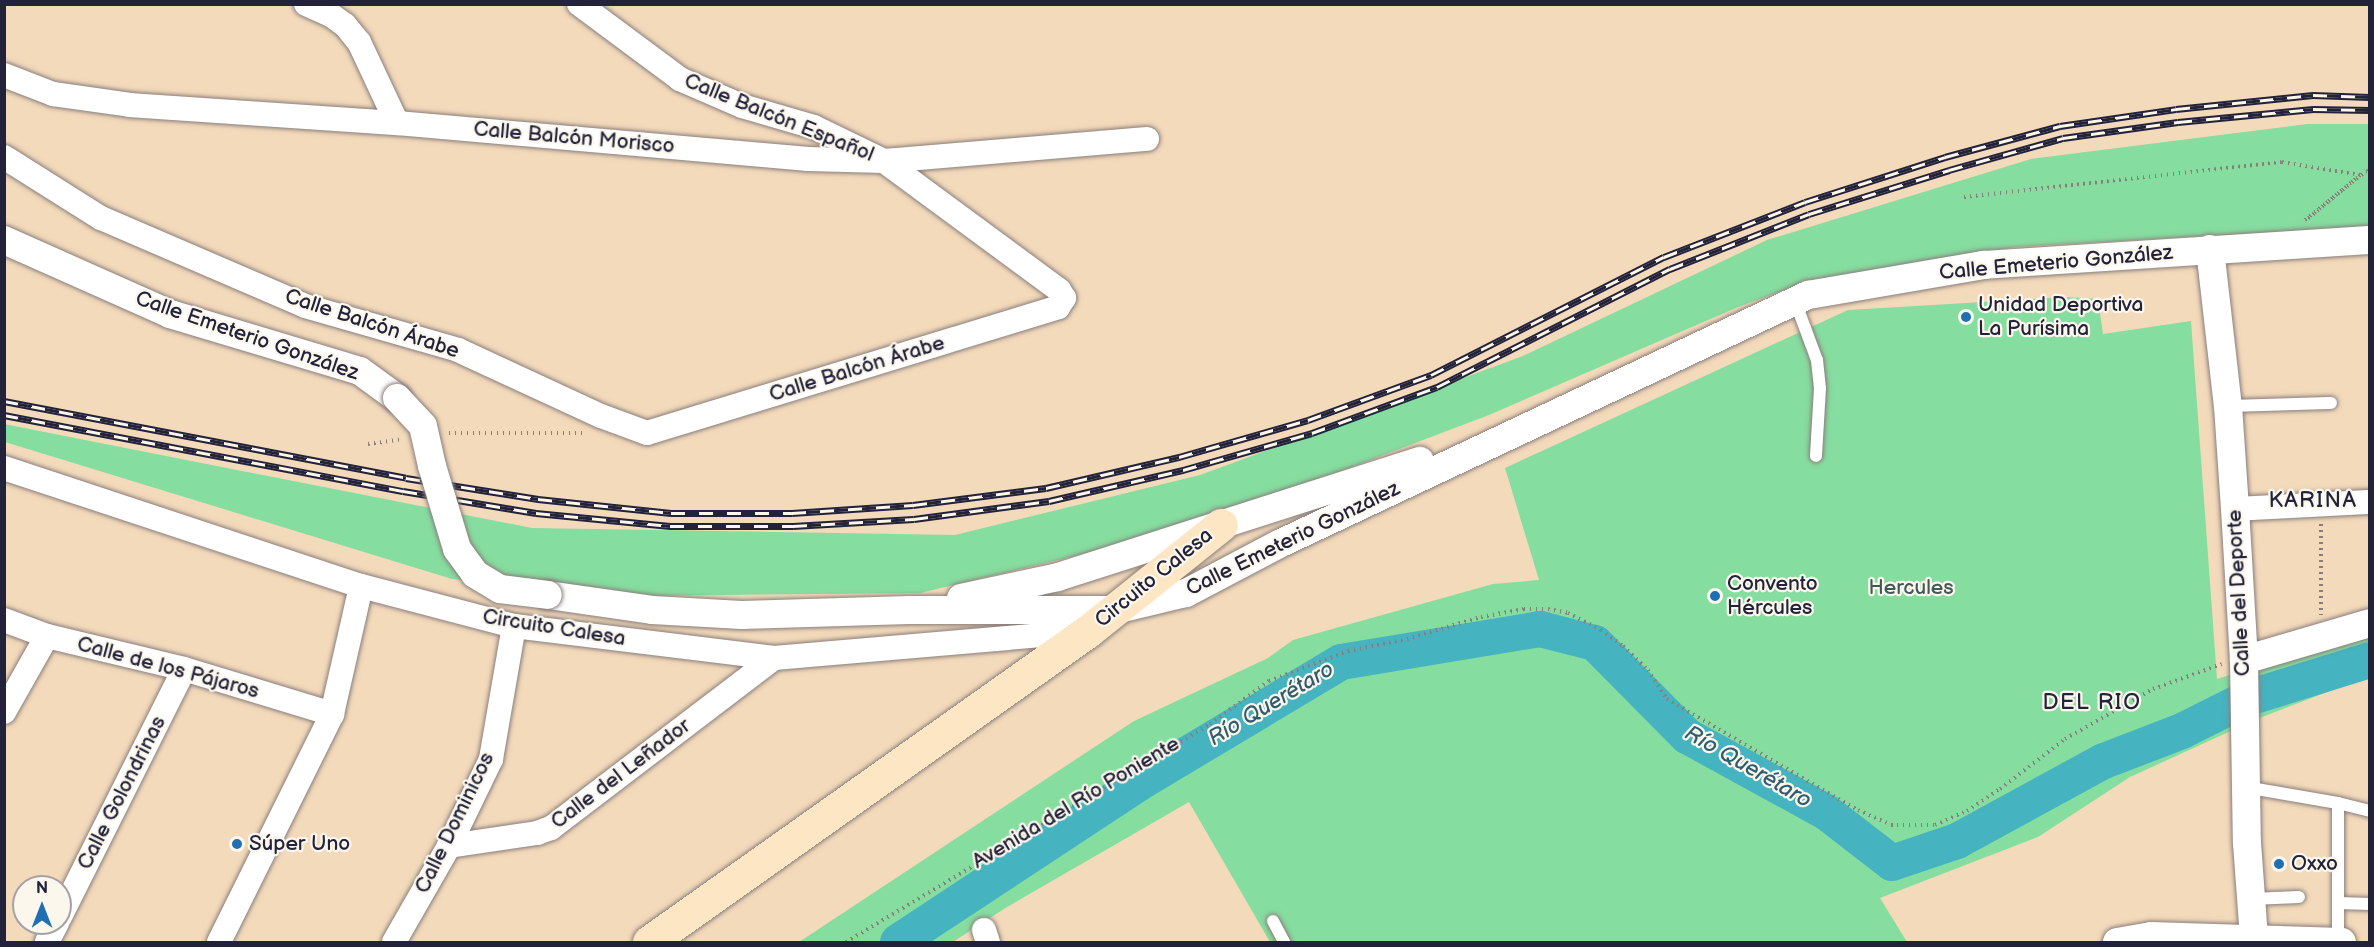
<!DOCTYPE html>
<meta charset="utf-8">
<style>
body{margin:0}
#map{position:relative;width:2374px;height:947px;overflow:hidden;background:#f3dabb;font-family:"Balsamiq Sans",sans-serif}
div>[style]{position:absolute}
.green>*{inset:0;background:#86dda0}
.river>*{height:36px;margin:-18px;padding:0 18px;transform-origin:18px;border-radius:18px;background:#45b3c0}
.path>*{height:4px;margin-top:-2px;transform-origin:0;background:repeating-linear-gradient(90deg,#8a7e7b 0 1.5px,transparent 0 6px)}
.roads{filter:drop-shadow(0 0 2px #8a7e7b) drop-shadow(0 0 2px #8a7e7b)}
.service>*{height:12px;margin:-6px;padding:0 6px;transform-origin:6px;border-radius:6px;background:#fff}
.minor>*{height:24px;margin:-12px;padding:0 12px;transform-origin:12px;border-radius:12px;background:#fff}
.tertiary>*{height:28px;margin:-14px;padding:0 14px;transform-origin:14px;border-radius:14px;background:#fff}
.secondary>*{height:33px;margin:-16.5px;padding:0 16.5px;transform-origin:16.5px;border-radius:16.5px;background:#fce6c4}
.rail>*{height:7px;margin-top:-3.5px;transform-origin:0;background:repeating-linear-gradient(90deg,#fbf7ec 0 14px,#22223b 0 28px);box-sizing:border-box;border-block:2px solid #22223b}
.bridges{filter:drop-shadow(0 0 2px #8a7e7b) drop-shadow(0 0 2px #8a7e7b)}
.tertiary-bridge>*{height:28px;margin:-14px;padding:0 14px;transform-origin:14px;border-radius:14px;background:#fff}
.dots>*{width:16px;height:16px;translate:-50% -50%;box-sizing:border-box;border:3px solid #fbf7ec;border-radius:50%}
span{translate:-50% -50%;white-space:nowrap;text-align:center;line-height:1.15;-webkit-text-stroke:4.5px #fbf7ec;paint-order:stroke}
.street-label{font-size:21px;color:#22223b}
.poi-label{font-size:21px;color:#22223b}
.left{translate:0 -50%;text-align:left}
.park-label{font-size:21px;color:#405a59}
.neighbourhood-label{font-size:22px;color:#22223b;letter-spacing:1.5px}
.water-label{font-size:22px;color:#305c70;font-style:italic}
.frame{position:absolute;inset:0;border:6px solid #22223b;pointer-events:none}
.north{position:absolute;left:12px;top:875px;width:60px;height:60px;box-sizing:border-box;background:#fbf7ec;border:2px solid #a4a2a5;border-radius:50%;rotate:0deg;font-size:16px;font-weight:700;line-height:24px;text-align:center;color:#22223b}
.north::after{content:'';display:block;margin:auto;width:21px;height:27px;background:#1f6fb2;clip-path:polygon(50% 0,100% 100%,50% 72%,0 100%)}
</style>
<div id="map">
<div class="green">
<div style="clip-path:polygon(2307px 124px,2369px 124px,2369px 227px,2016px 247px,1808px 281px,1738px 307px,1489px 415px,1188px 529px,920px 593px,627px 596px,452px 579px,5px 442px,4px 424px,532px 528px,955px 535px,1200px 475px,1523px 356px,1767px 240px,2031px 159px)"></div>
<div style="clip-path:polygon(2066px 297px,2098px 299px,2103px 334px,2191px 321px,2217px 679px,2369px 629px,2369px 676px,2257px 719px,2130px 777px,2038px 837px,1880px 898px,1907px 942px,1270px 942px,1189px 802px,1007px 907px,953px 942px,799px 942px,1134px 721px,1268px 658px,1293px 640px,1493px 584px,1539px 580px,1505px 468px,1848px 310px)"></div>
</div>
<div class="river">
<div style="left:898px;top:942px;width:289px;rotate:-33.4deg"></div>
<div style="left:1139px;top:783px;width:235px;rotate:-30.9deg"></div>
<div style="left:1341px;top:662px;width:202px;rotate:-9.4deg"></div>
<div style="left:1540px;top:629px;width:57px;rotate:14.3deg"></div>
<div style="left:1595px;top:643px;width:131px;rotate:45.3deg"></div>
<div style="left:1687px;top:736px;width:158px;rotate:28.7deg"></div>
<div style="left:1826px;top:812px;width:83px;rotate:37.7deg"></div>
<div style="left:1892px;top:863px;width:69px;rotate:-18.7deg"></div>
<div style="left:1957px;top:841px;width:167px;rotate:-28.6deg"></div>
<div style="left:2104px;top:761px;width:84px;rotate:-21deg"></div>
<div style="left:2182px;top:731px;width:74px;rotate:-26.6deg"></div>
<div style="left:2248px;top:698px;width:128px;rotate:-17.3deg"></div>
</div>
<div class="path">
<div style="left:1964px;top:197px;width:320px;rotate:-6.3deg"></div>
<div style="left:2282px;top:162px;width:79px;rotate:9.5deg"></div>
<div style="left:2360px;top:175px;width:72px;rotate:140.1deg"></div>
<div style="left:2305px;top:220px;width:78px;rotate:-38.8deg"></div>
<div style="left:2366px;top:171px;width:4px;rotate:14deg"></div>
<div style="left:449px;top:433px;width:136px"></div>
<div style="left:368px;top:444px;width:35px;rotate:-8deg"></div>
<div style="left:2321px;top:524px;width:91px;rotate:90deg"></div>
<div style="left:846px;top:942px;width:424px;rotate:-30.9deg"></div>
<div style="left:1210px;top:724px;width:73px;rotate:-36.1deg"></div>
<div style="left:1269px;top:681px;width:85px;rotate:-20.8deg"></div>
<div style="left:1348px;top:651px;width:60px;rotate:-11.5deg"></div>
<div style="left:1407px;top:639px;width:77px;rotate:-16.6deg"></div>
<div style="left:1481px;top:617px;width:44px;rotate:-10.5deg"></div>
<div style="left:1524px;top:609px;width:24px"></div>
<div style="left:1548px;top:609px;width:20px;rotate:11deg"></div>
<div style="left:1568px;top:613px;width:37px;rotate:27deg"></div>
<div style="left:1601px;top:630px;width:27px;rotate:36deg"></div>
<div style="left:1623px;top:646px;width:35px;rotate:44deg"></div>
<div style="left:1648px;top:670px;width:35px;rotate:57deg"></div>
<div style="left:1667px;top:699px;width:221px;rotate:30.2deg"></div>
<div style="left:1858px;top:810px;width:36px;rotate:24deg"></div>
<div style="left:1891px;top:825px;width:44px"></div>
<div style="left:1935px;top:825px;width:35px;rotate:-24deg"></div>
<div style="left:1967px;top:811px;width:40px;rotate:-34deg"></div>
<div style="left:2000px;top:789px;width:82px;rotate:-37.6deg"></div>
<div style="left:2065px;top:739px;width:101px;rotate:-29.6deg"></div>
<div style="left:2153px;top:689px;width:73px;rotate:-19.9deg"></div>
</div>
<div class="roads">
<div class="service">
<div style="left:1795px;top:301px;width:63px;rotate:69.6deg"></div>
<div style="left:1817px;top:360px;width:28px;rotate:84deg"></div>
<div style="left:1820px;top:388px;width:68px;rotate:93.4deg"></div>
<div style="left:2228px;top:406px;width:103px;rotate:-1.7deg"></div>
<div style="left:2245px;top:787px;width:94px;rotate:9.8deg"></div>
<div style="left:2338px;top:803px;width:33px;rotate:14deg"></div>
<div style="left:2338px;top:803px;width:139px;rotate:90deg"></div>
<div style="left:2251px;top:899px;width:48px;rotate:-2.4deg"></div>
<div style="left:2338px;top:903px;width:32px;rotate:2deg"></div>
<div style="left:1273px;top:921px;width:24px;rotate:62deg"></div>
</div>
<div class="minor">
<div style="left:306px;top:4px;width:27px;rotate:24deg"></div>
<div style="left:331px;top:15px;width:17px;rotate:36deg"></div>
<div style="left:345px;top:25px;width:22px;rotate:51deg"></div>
<div style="left:359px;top:42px;width:89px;rotate:64.9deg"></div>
<div style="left:4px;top:75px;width:53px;rotate:21.2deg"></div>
<div style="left:53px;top:94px;width:78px;rotate:8.1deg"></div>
<div style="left:130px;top:105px;width:268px;rotate:3.9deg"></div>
<div style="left:397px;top:123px;width:413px;rotate:5deg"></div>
<div style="left:808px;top:159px;width:76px;rotate:1.5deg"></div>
<div style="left:884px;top:161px;width:264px;rotate:-4.8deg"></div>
<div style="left:4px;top:157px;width:115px;rotate:32.2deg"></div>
<div style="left:101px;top:218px;width:222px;rotate:23.3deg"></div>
<div style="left:305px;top:306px;width:159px;rotate:16deg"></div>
<div style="left:458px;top:350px;width:157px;rotate:24.8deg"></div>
<div style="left:601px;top:416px;width:49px;rotate:20.3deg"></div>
<div style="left:647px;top:433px;width:430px;rotate:-17deg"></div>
<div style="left:1058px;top:307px;width:11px;rotate:-56deg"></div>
<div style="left:1064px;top:298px;width:9px;rotate:-122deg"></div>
<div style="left:1059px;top:290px;width:217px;rotate:-143.6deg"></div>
<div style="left:884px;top:161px;width:78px;rotate:-154.1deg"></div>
<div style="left:814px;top:127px;width:75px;rotate:-163.7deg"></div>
<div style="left:742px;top:106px;width:68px;rotate:-156.5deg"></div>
<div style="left:680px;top:79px;width:126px;rotate:-143.4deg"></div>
<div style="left:4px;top:468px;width:376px;rotate:18.3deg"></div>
<div style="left:361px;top:586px;width:158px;rotate:14.7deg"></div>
<div style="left:514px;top:626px;width:262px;rotate:7deg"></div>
<div style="left:774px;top:658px;width:315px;rotate:-4.9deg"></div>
<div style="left:2235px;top:509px;width:135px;rotate:-3deg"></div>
<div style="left:4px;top:620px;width:46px;rotate:20.4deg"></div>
<div style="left:47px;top:636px;width:141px;rotate:13.5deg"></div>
<div style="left:184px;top:669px;width:155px;rotate:16.9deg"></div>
<div style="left:4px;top:712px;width:87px;rotate:-60.5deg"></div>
<div style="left:449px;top:846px;width:89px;rotate:-8.4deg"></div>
<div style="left:537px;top:833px;width:15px;rotate:-20deg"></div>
<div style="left:551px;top:828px;width:280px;rotate:-37.3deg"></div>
<div style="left:60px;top:917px;width:277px;rotate:-63.4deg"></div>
<div style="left:984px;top:930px;width:13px;rotate:72deg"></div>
<div style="left:47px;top:942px;width:21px;rotate:-62deg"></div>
<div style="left:219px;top:942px;width:254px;rotate:-63.6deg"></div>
<div style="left:332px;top:714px;width:131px;rotate:-77.2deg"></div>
<div style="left:394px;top:942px;width:111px;rotate:-60.2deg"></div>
<div style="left:449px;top:846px;width:97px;rotate:-64.2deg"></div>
<div style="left:491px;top:759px;width:135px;rotate:-80.2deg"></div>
</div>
<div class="tertiary">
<div style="left:4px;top:240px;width:182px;rotate:24deg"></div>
<div style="left:170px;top:314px;width:198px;rotate:16.7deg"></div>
<div style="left:360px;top:371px;width:46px;rotate:36.1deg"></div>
<div style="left:2210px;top:249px;width:158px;rotate:83.5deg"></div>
<div style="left:2228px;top:406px;width:103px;rotate:86.1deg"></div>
<div style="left:2235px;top:509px;width:151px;rotate:86.6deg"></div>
<div style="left:2244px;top:660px;width:183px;rotate:89.1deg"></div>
<div style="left:2247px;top:843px;width:95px;rotate:85.8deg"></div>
<div style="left:548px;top:595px;width:105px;rotate:8.2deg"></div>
<div style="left:652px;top:610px;width:90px;rotate:3.2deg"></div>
<div style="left:742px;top:615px;width:167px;rotate:-1.7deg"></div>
<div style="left:909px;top:610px;width:206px"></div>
<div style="left:1115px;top:610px;width:73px;rotate:-13.5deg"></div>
<div style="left:1186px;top:593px;width:105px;rotate:-27.8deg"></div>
<div style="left:1279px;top:544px;width:585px;rotate:-25.21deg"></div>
<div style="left:1808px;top:295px;width:178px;rotate:-9.7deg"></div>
<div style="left:1983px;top:265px;width:388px;rotate:-3.7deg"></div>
<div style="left:961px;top:598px;width:99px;rotate:-12.2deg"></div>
<div style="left:1058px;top:577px;width:380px;rotate:-17.8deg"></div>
<div style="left:2244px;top:660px;width:131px;rotate:-16.4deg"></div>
<div style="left:2117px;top:942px;width:35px;rotate:-10deg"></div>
<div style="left:2151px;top:936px;width:191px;rotate:1.8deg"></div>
</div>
<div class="secondary">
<div style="left:649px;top:942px;width:538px;rotate:-35.31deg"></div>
<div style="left:1088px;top:631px;width:170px;rotate:-38.6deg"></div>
</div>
</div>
<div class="rail">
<div style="left:4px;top:401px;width:409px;rotate:10.8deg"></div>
<div style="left:406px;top:478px;width:134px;rotate:9deg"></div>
<div style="left:538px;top:499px;width:134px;rotate:6deg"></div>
<div style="left:671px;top:513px;width:121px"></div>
<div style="left:792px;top:513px;width:121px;rotate:-3.8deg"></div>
<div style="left:913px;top:505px;width:134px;rotate:-7.3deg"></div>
<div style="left:1046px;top:488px;width:137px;rotate:-13.1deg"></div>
<div style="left:1179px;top:457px;width:134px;rotate:-16deg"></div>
<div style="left:1308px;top:420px;width:131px;rotate:-20.1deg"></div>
<div style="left:1431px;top:375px;width:261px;rotate:-26.9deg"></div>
<div style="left:1664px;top:257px;width:151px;rotate:-21.3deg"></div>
<div style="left:1805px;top:202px;width:147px;rotate:-17.8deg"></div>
<div style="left:1945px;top:157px;width:119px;rotate:-15.1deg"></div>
<div style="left:2060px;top:126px;width:117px;rotate:-8.3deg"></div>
<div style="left:2176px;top:109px;width:138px;rotate:-5.8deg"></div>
<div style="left:2313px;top:95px;width:57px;rotate:2deg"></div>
<div style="left:4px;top:415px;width:406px;rotate:10.8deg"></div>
<div style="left:403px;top:491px;width:135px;rotate:9.4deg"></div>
<div style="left:536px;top:513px;width:135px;rotate:5.5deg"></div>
<div style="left:670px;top:526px;width:123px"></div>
<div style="left:793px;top:526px;width:121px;rotate:-3.3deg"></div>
<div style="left:914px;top:519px;width:136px;rotate:-7.6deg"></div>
<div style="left:1049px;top:501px;width:138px;rotate:-13deg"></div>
<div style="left:1183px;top:470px;width:134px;rotate:-16deg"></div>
<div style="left:1312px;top:433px;width:133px;rotate:-20.2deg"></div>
<div style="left:1437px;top:387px;width:261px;rotate:-26.9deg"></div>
<div style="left:1670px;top:269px;width:149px;rotate:-21.6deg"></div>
<div style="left:1809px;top:214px;width:147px;rotate:-17.4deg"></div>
<div style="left:1949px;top:170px;width:118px;rotate:-15.7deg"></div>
<div style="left:2063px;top:138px;width:116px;rotate:-7.9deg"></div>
<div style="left:2178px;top:122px;width:136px;rotate:-5.5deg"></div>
<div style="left:2313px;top:109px;width:57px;rotate:1deg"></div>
</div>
<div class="bridges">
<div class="tertiary-bridge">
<div style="left:397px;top:398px;width:38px;rotate:47deg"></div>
<div style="left:423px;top:426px;width:41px;rotate:77.3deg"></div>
<div style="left:432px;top:466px;width:87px;rotate:73.2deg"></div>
<div style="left:457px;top:549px;width:31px;rotate:54deg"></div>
<div style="left:475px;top:574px;width:29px;rotate:31deg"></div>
<div style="left:500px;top:589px;width:48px;rotate:7.1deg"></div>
</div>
</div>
<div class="dots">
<div style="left:1966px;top:317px;background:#1f6fb2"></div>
<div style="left:1715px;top:596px;background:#1f6fb2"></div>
<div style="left:237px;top:844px;background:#1f6fb2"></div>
<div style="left:2279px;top:864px;background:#1f6fb2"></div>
</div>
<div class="street-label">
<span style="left:779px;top:118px;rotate:22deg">Calle Balcón Español</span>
<span style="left:574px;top:138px;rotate:5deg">Calle Balcón Morisco</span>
<span style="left:2056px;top:263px;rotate:-5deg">Calle Emeterio González</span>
<span style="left:372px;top:324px;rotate:18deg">Calle Balcón Árabe</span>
<span style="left:247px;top:336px;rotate:19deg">Calle Emeterio González</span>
<span style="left:857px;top:369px;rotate:-17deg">Calle Balcón Árabe</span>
<span style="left:1293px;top:539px;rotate:-26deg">Calle Emeterio González</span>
<span style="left:1154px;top:578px;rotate:-39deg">Circuito Calesa</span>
<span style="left:2239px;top:593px;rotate:-93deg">Calle del Deporte</span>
<span style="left:554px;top:628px;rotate:9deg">Circuito Calesa</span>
<span style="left:168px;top:668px;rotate:15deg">Calle de los Pájaros</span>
<span style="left:621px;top:774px;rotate:-37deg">Calle del Leñador</span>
<span style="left:122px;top:793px;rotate:-63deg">Calle Golondrinas</span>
<span style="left:1076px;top:803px;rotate:-31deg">Avenida del Río Poniente</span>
<span style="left:455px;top:823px;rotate:-64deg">Calle Dominicos</span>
</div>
<div class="poi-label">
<span class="left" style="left:1978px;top:317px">Unidad Deportiva<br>La Purísima</span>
<span class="left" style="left:1727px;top:596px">Convento<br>Hércules</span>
<span class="left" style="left:249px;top:844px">Súper Uno</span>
<span class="left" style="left:2291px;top:864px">Oxxo</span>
</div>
<div class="park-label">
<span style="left:1911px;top:588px">Hercules</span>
</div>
<div class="neighbourhood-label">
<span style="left:2313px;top:501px">KARINA</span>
<span style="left:2092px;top:703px">DEL RIO</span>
</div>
<div class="water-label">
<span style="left:1271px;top:704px;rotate:-31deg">Río Querétaro</span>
<span style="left:1748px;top:767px;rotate:30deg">Río Querétaro</span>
</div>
<div class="frame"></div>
<div class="north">N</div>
</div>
